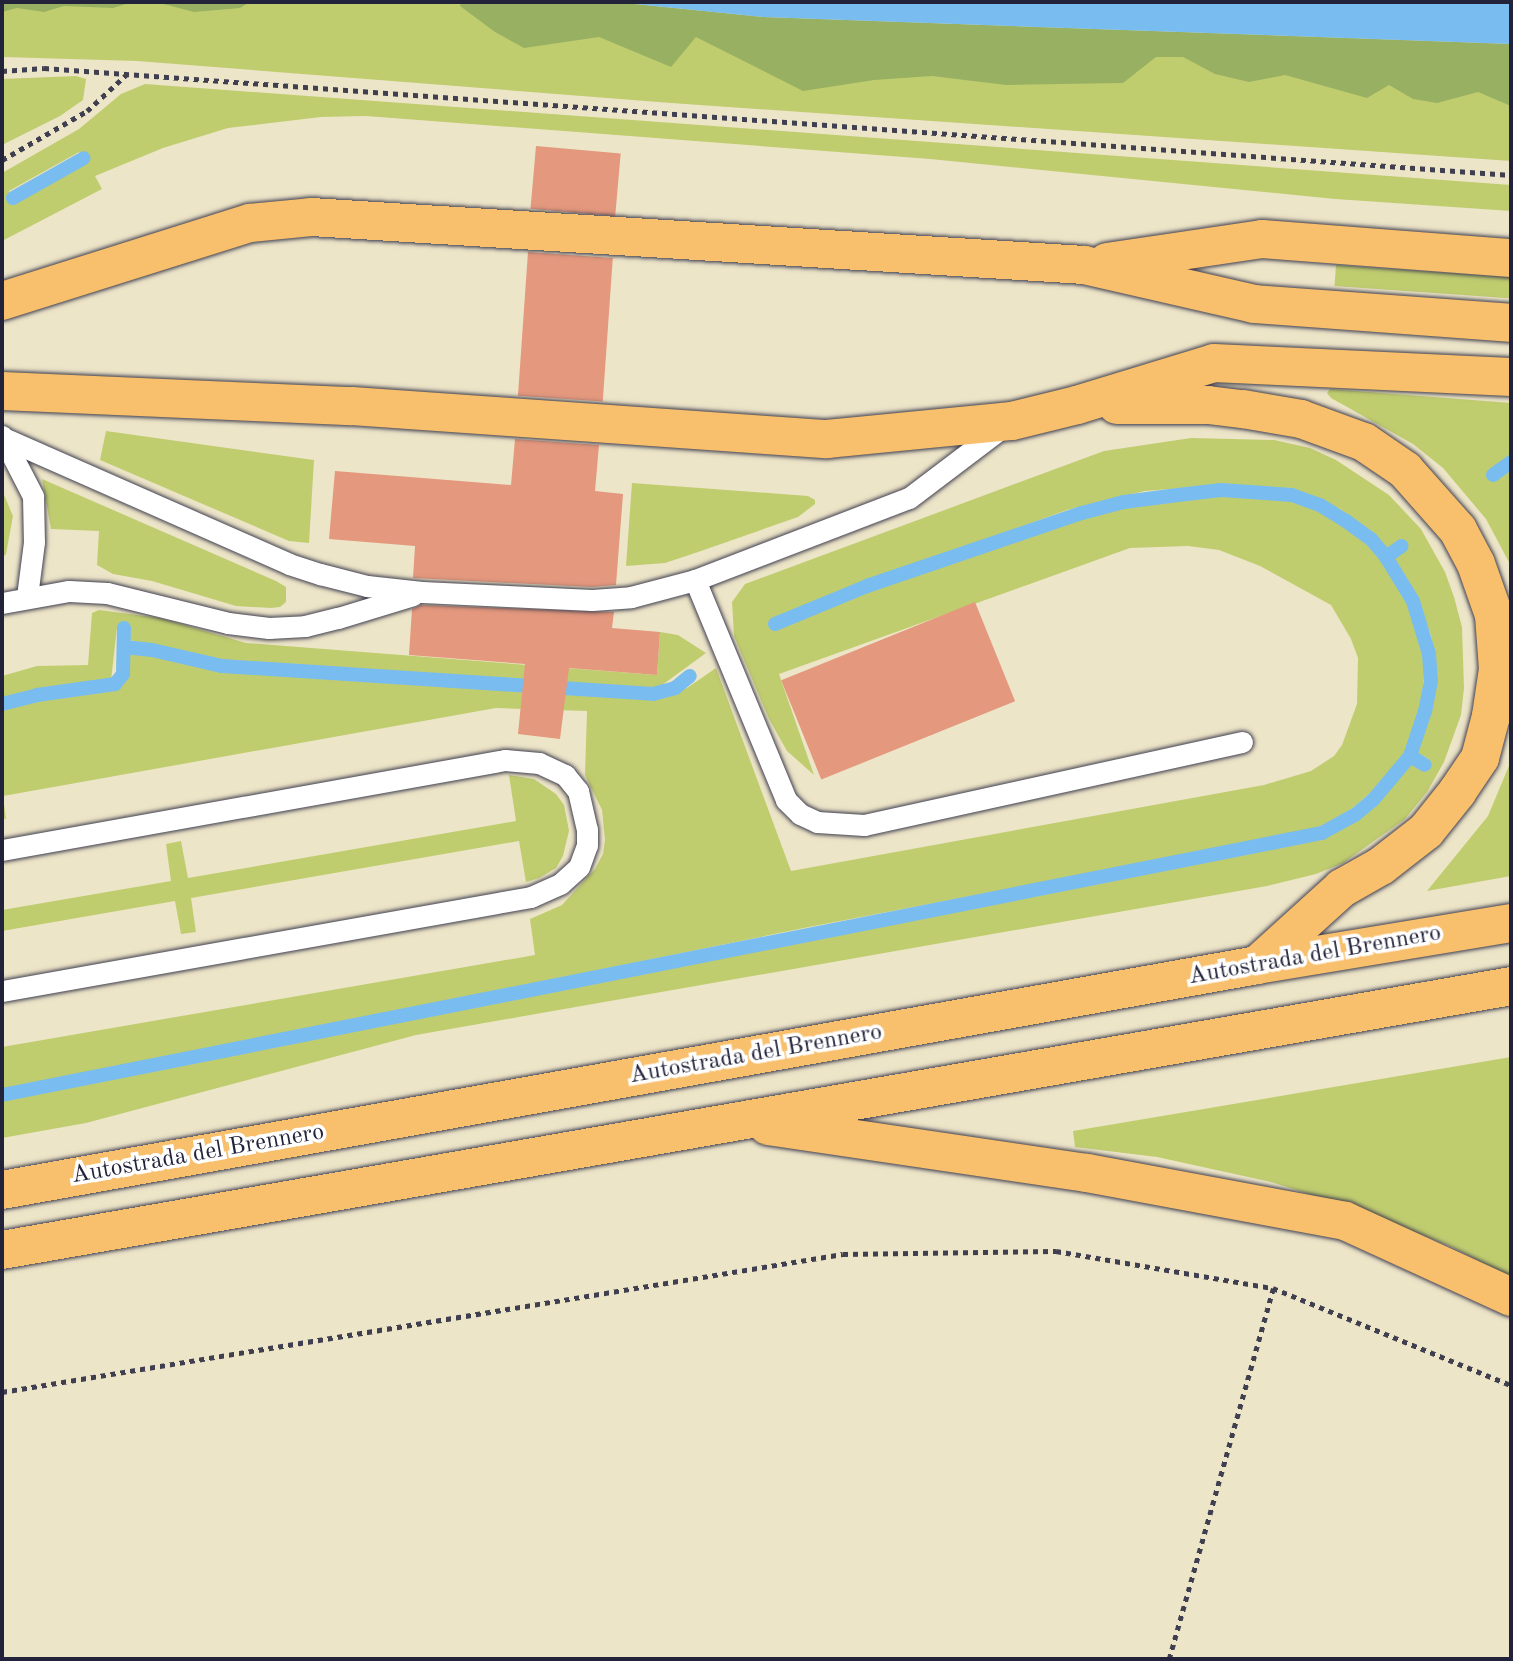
<!DOCTYPE html>
<style>
body{margin:0}
#map{position:relative;width:1513px;height:1661px;overflow:hidden;background:#ede5c8;font-family:"Old Standard TT",serif}
div>[style]{position:absolute}
.green>*{inset:0;background:#c0cd6f;transform-origin:0 0}
.forest>*{inset:0;background:#98b062}
.water>*{inset:0;background:#79bcef}
.stream>*{height:14px;margin:-7px;padding:0 7px;transform-origin:7px;border-radius:7px;background:#79bcef}
.building>*{inset:0;background:#e4987d;transform-origin:0 0}
.path>*{height:4.5px;margin-top:-2.25px;transform-origin:0;background:repeating-linear-gradient(90deg,#403f50 0 5px,transparent 0 10px)}
.roads{filter:drop-shadow(0 0 2px #403f50) drop-shadow(0 0 2px #403f50)}
.lane>*{height:21px;margin:-10.5px;padding:0 10.5px;transform-origin:10.5px;border-radius:10.5px;background:#fff}
.highway>*{height:38px;margin:-19px;padding:0 19px;transform-origin:19px;border-radius:19px;background:#f8bf6c}
span{translate:-50% -50%;white-space:nowrap;text-align:center;line-height:1.15;-webkit-text-stroke:7px #fff;paint-order:stroke}
.street-label{font-size:24px;color:#22223b}
.frame{position:absolute;inset:0;border:4px solid #22223b;pointer-events:none}
</style>
<div id="map">
<div class="green">
<div style="clip-path:polygon(2px 2px,615px 2px,763px 17px,1511px 44px,1511px 161px,671px 103px,137px 61px,2px 57px)"></div>
<div style="clip-path:polygon(76px 76px,86px 79px,83px 100px,60px 116px,2px 145px,2px 79px)"></div>
<div style="clip-path:polygon(evenodd,145px 84px,1511px 185px,1511px 211px,1335px 199px,930px 159px,366px 116px,321px 117px,228px 128px,163px 148px,95px 176px,102px 189px,2px 241px,2px 173px,79px 129px,121px 94px,145px 84px,79px 152px,86px 163px,15px 203px,9px 191px,79px 152px)"></div>
<div style="left:1336px;top:265px;width:175px;height:21px;rotate:4deg"></div>
<div style="clip-path:polygon(1330px 389px,1511px 403px,1511px 566px,1486px 519px,1443px 468px,1413px 444px,1331px 398px,1327px 393px)"></div>
<div style="clip-path:polygon(106px 431px,314px 460px,309px 543px,289px 541px,100px 460px)"></div>
<div style="clip-path:polygon(1191px 438px,1274px 440px,1310px 448px,1336px 460px,1389px 495px,1421px 529px,1445px 572px,1454px 597px,1462px 627px,1464px 688px,1461px 715px,1444px 762px,1427px 792px,1405px 819px,1343px 863px,1316px 874px,1267px 886px,416px 1035px,86px 1123px,2px 1138px,2px 1101px,348px 1028px,1316px 840px,1348px 825px,1379px 801px,1411px 760px,1423px 767px,1429px 759px,1416px 752px,1430px 716px,1436px 668px,1431px 635px,1420px 607px,1393px 558px,1403px 550px,1400px 542px,1386px 549px,1340px 509px,1298px 493px,1233px 484px,1145px 491px,1067px 510px,814px 602px,774px 619px,775px 624px,776px 627px,961px 558px,1123px 506px,1223px 494px,1262px 495px,1293px 499px,1317px 508px,1341px 521px,1382px 559px,1411px 606px,1426px 659px,1421px 706px,1404px 755px,1380px 784px,1354px 807px,1329px 823px,1304px 832px,809px 927px,2px 1092px,2px 1047px,535px 955px,530px 919px,562px 905px,595px 869px,603px 854px,605px 840px,602px 810px,585px 775px,587px 711px,496px 708px,3px 796px,6px 819px,2px 818px,2px 710px,37px 700px,115px 690px,125px 678px,127px 651px,159px 655px,213px 670px,498px 686px,649px 700px,687px 688px,716px 668px,791px 871px,1264px 785px,1311px 771px,1334px 756px,1342px 745px,1357px 704px,1358px 658px,1351px 639px,1331px 605px,1260px 566px,1219px 550px,1188px 546px,1130px 548px,779px 674px,814px 775px,787px 751px,769px 719px,734px 636px,732px 602px,745px 584px,1104px 451px)"></div>
<div style="clip-path:polygon(42px 479px,276px 581px,286px 587px,286px 602px,280px 607px,271px 608px,236px 606px,152px 581px,113px 574px,97px 565px,99px 531px,51px 529px)"></div>
<div style="clip-path:polygon(632px 483px,808px 496px,815px 500px,815px 504px,798px 517px,701px 551px,665px 563px,626px 566px)"></div>
<div style="clip-path:polygon(2px 490px,13px 516px,6px 554px,2px 558px)"></div>
<div style="clip-path:polygon(99px 610px,160px 618px,246px 643px,657px 675px,660px 632px,678px 635px,706px 653px,658px 688px,222px 661px,129px 640px,130px 628px,117px 627px,111px 681px,35px 691px,2px 700px,2px 676px,37px 666px,88px 665px,92px 613px)"></div>
<div style="clip-path:polygon(1511px 761px,1511px 876px,1427px 891px,1488px 816px)"></div>
<div style="clip-path:polygon(509px 775px,534px 779px,556px 794px,564px 805px,569px 831px,563px 856px,556px 868px,539px 878px,526px 882px,519px 841px,191px 898px,196px 932px,181px 934px,175px 901px,2px 931px,2px 910px,171px 881px,166px 844px,181px 841px,188px 878px,516px 821px)"></div>
<div style="clip-path:polygon(1511px 1057px,1511px 1277px,1448px 1245px,1350px 1207px,1271px 1182px,1157px 1157px,1075px 1147px,1073px 1131px)"></div>
</div>
<div class="forest">
<div style="clip-path:polygon(2px 2px,250px 2px,240px 8px,194px 12px,156px 2px,129px 3px,113px 8px,64px 6px,44px 12px,17px 8px,2px 12px)"></div>
<div style="clip-path:polygon(461px 2px,615px 2px,763px 17px,1511px 44px,1511px 106px,1478px 92px,1437px 103px,1413px 99px,1389px 85px,1367px 98px,1285px 75px,1249px 82px,1215px 74px,1183px 57px,1156px 57px,1123px 83px,1006px 85px,932px 76px,874px 80px,803px 91px,696px 37px,671px 67px,599px 37px,524px 48px,495px 32px,460px 6px)"></div>
</div>
<div class="water">
<div style="clip-path:polygon(615px 2px,1511px 2px,1511px 44px,763px 17px)"></div>
</div>
<div class="stream">
<div style="left:13px;top:198px;width:81px;rotate:-29.4deg"></div>
<div style="left:1493px;top:475px;width:22px;rotate:-36deg"></div>
<div style="left:1386px;top:557px;width:52px;rotate:58.5deg"></div>
<div style="left:1413px;top:601px;width:55px;rotate:73.2deg"></div>
<div style="left:1429px;top:654px;width:27px;rotate:86deg"></div>
<div style="left:1431px;top:681px;width:31px;rotate:101deg"></div>
<div style="left:1425px;top:711px;width:47px;rotate:108.4deg"></div>
<div style="left:775px;top:624px;width:100px;rotate:-22.4deg"></div>
<div style="left:867px;top:586px;width:227px;rotate:-18.8deg"></div>
<div style="left:1082px;top:513px;width:43px;rotate:-14.7deg"></div>
<div style="left:1124px;top:502px;width:54px;rotate:-7.4deg"></div>
<div style="left:1178px;top:495px;width:43px;rotate:-6.6deg"></div>
<div style="left:1221px;top:490px;width:71px;rotate:4deg"></div>
<div style="left:1292px;top:495px;width:30px;rotate:20deg"></div>
<div style="left:1320px;top:505px;width:31px;rotate:32deg"></div>
<div style="left:1346px;top:521px;width:31px;rotate:36deg"></div>
<div style="left:1371px;top:539px;width:23px;rotate:50deg"></div>
<div style="left:1386px;top:557px;width:19px;rotate:-35deg"></div>
<div style="left:124px;top:647px;width:28px;rotate:6deg"></div>
<div style="left:152px;top:650px;width:72px;rotate:12.9deg"></div>
<div style="left:222px;top:666px;width:432px;rotate:3.7deg"></div>
<div style="left:653px;top:694px;width:23px;rotate:-15deg"></div>
<div style="left:675px;top:688px;width:19px;rotate:-39deg"></div>
<div style="left:2px;top:704px;width:36px;rotate:-14deg"></div>
<div style="left:37px;top:695px;width:79px;rotate:-8deg"></div>
<div style="left:115px;top:684px;width:13px;rotate:-51deg"></div>
<div style="left:123px;top:674px;width:46px;rotate:-88.8deg"></div>
<div style="left:2px;top:1095px;width:1346px;rotate:-11.23deg"></div>
<div style="left:1322px;top:833px;width:38px;rotate:-29deg"></div>
<div style="left:1355px;top:815px;width:23px;rotate:-40deg"></div>
<div style="left:1373px;top:800px;width:57px;rotate:-49.9deg"></div>
<div style="left:1410px;top:756px;width:17px;rotate:31deg"></div>
</div>
<div class="building">
<div style="left:536px;top:146px;width:85px;height:63px;rotate:5deg"></div>
<div style="left:528px;top:252px;width:85px;height:144px;rotate:4deg"></div>
<div style="clip-path:polygon(515px 439px,599px 445px,595px 491px,623px 494px,616px 585px,592px 587px,413px 578px,415px 546px,329px 539px,335px 471px,511px 485px)"></div>
<div style="left:975px;top:602px;width:107px;height:209px;rotate:68deg"></div>
<div style="clip-path:polygon(421px 605px,614px 612px,612px 628px,660px 632px,657px 675px,569px 668px,560px 739px,518px 734px,525px 664px,409px 655px,412px 609px)"></div>
</div>
<div class="path">
<div style="left:2px;top:71px;width:42px;rotate:-4.1deg"></div>
<div style="left:44px;top:68px;width:1471px;rotate:4.17deg"></div>
<div style="left:2px;top:160px;width:98px;rotate:-30deg"></div>
<div style="left:87px;top:111px;width:54px;rotate:-42.8deg"></div>
<div style="left:2px;top:1392px;width:852px;rotate:-9.32deg"></div>
<div style="left:843px;top:1254px;width:213px;rotate:-0.8deg"></div>
<div style="left:1056px;top:1251px;width:220px;rotate:9.7deg"></div>
<div style="left:1273px;top:1288px;width:257px;rotate:22.2deg"></div>
<div style="left:1169px;top:1659px;width:385px;rotate:-74.3deg"></div>
</div>
<div class="roads">
<div class="lane">
<div style="left:2px;top:436px;width:68px;rotate:62.7deg"></div>
<div style="left:33px;top:496px;width:46px;rotate:88.8deg"></div>
<div style="left:34px;top:542px;width:55px;rotate:97.3deg"></div>
<div style="left:6px;top:439px;width:309px;rotate:23.8deg"></div>
<div style="left:289px;top:564px;width:33px;rotate:18deg"></div>
<div style="left:320px;top:574px;width:49px;rotate:14.3deg"></div>
<div style="left:367px;top:586px;width:55px;rotate:6.2deg"></div>
<div style="left:422px;top:592px;width:170px;rotate:2.7deg"></div>
<div style="left:592px;top:600px;width:39px;rotate:-4deg"></div>
<div style="left:631px;top:597px;width:66px;rotate:-14.9deg"></div>
<div style="left:695px;top:580px;width:229px;rotate:-21deg"></div>
<div style="left:909px;top:498px;width:118px;rotate:-37.1deg"></div>
<div style="left:695px;top:580px;width:238px;rotate:67.5deg"></div>
<div style="left:786px;top:800px;width:20px;rotate:45deg"></div>
<div style="left:800px;top:814px;width:19px;rotate:25deg"></div>
<div style="left:817px;top:822px;width:47px;rotate:3.7deg"></div>
<div style="left:864px;top:825px;width:387px;rotate:-12.4deg"></div>
<div style="left:2px;top:603px;width:68px;rotate:-10.2deg"></div>
<div style="left:69px;top:591px;width:38px;rotate:3deg"></div>
<div style="left:107px;top:593px;width:125px;rotate:13.9deg"></div>
<div style="left:228px;top:623px;width:41px;rotate:7deg"></div>
<div style="left:269px;top:628px;width:36px;rotate:-3deg"></div>
<div style="left:305px;top:626px;width:34px;rotate:-14deg"></div>
<div style="left:338px;top:618px;width:78px;rotate:-17deg"></div>
<div style="left:2px;top:850px;width:511px;rotate:-10.14deg"></div>
<div style="left:505px;top:760px;width:34px;rotate:5deg"></div>
<div style="left:539px;top:763px;width:29px;rotate:25deg"></div>
<div style="left:565px;top:775px;width:21px;rotate:51deg"></div>
<div style="left:578px;top:791px;width:39px;rotate:77deg"></div>
<div style="left:587px;top:829px;width:16px;rotate:90deg"></div>
<div style="left:587px;top:845px;width:23px;rotate:110deg"></div>
<div style="left:579px;top:867px;width:25px;rotate:138deg"></div>
<div style="left:560px;top:884px;width:32px;rotate:156deg"></div>
<div style="left:531px;top:897px;width:537px;rotate:169.92deg"></div>
</div>
<div class="highway">
<div style="left:1107px;top:262px;width:157px;rotate:-8.4deg"></div>
<div style="left:1262px;top:239px;width:250px;rotate:4.4deg"></div>
<div style="left:2px;top:301px;width:260px;rotate:-17.5deg"></div>
<div style="left:250px;top:223px;width:61px;rotate:-5.6deg"></div>
<div style="left:311px;top:217px;width:774px;rotate:3.55deg"></div>
<div style="left:1084px;top:265px;width:174px;rotate:12.9deg"></div>
<div style="left:1254px;top:304px;width:258px;rotate:4.2deg"></div>
<div style="left:2px;top:391px;width:350px;rotate:2.5deg"></div>
<div style="left:352px;top:406px;width:476px;rotate:4deg"></div>
<div style="left:827px;top:439px;width:186px;rotate:-5.6deg"></div>
<div style="left:1012px;top:421px;width:67px;rotate:-13.8deg"></div>
<div style="left:1077px;top:405px;width:143px;rotate:-17deg"></div>
<div style="left:1214px;top:363px;width:297px;rotate:2.7deg"></div>
<div style="left:1117px;top:405px;width:91px"></div>
<div style="left:1208px;top:405px;width:35px;rotate:7deg"></div>
<div style="left:1243px;top:409px;width:59px;rotate:9.8deg"></div>
<div style="left:1301px;top:419px;width:67px;rotate:20.1deg"></div>
<div style="left:1364px;top:442px;width:50px;rotate:34.3deg"></div>
<div style="left:1405px;top:470px;width:80px;rotate:48.5deg"></div>
<div style="left:1458px;top:530px;width:38px;rotate:62deg"></div>
<div style="left:1476px;top:564px;width:54px;rotate:70.6deg"></div>
<div style="left:1494px;top:615px;width:54px;rotate:85.8deg"></div>
<div style="left:1498px;top:669px;width:48px;rotate:98.5deg"></div>
<div style="left:1491px;top:716px;width:43px;rotate:104.7deg"></div>
<div style="left:1480px;top:758px;width:40px;rotate:124deg"></div>
<div style="left:1458px;top:791px;width:51px;rotate:128.7deg"></div>
<div style="left:1426px;top:831px;width:57px;rotate:142.1deg"></div>
<div style="left:1381px;top:866px;width:45px;rotate:150.6deg"></div>
<div style="left:1342px;top:888px;width:115px;rotate:137.8deg"></div>
<div style="left:768px;top:1126px;width:322px;rotate:8.4deg"></div>
<div style="left:1087px;top:1173px;width:262px;rotate:10.5deg"></div>
<div style="left:1345px;top:1221px;width:183px;rotate:24.6deg"></div>
<div style="left:2px;top:1190px;width:1275px;rotate:-10.16deg"></div>
<div style="left:1257px;top:965px;width:257px;rotate:-9.4deg"></div>
<div style="left:2px;top:1250px;width:1532px;rotate:-9.92deg"></div>
</div>
</div>
<div class="street-label">
<span style="left:1315px;top:956px;rotate:-10deg">Autostrada del Brennero</span>
<span style="left:756px;top:1055px;rotate:-10deg">Autostrada del Brennero</span>
<span style="left:198px;top:1155px;rotate:-10deg">Autostrada del Brennero</span>
</div>
<div class="frame"></div>
</div>
